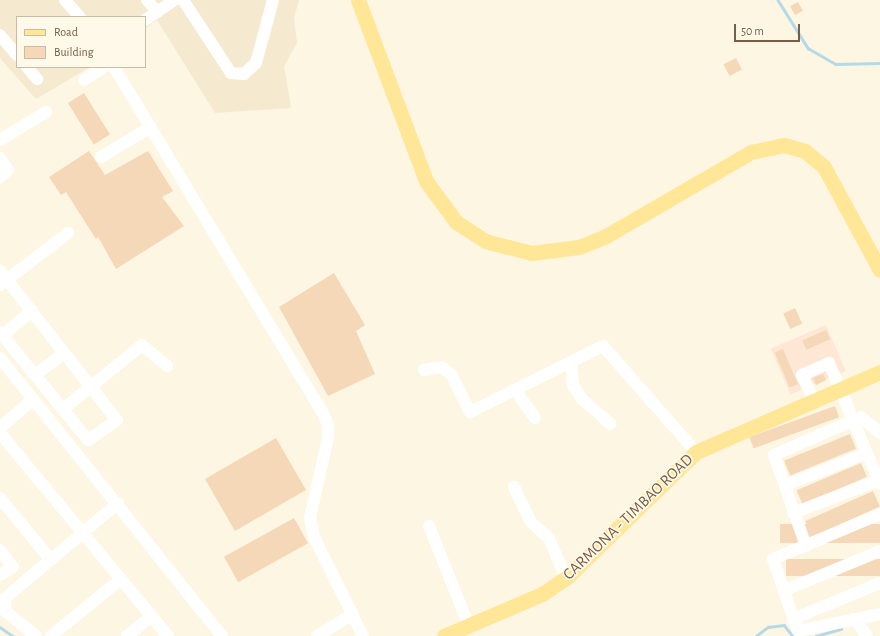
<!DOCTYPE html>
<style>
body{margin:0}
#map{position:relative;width:880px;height:636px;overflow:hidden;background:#fdf6e2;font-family:"Alegreya Sans",sans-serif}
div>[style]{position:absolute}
.residential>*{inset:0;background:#f5e9d0}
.commercial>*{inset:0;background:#fee7d5;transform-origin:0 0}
.stream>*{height:2.5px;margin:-1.25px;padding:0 1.25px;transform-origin:1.25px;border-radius:1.25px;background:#b6d9e7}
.building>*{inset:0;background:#f4d8b8;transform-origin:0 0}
.minor>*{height:12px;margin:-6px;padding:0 6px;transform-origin:6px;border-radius:6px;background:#fff}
.major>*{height:15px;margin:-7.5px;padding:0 7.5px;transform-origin:7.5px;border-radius:7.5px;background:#ffe797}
span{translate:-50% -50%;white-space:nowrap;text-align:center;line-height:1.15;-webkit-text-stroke:3.5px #fff9e9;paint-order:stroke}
.street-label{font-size:16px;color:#765e47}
.legend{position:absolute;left:16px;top:16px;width:130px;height:52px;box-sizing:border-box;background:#fff9e9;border:1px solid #c8bba8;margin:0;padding:5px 7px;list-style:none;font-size:12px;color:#765e47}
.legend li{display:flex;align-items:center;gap:8px;height:20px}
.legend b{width:20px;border:1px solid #c8bba8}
.scale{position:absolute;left:734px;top:24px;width:66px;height:18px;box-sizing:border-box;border:2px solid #765e47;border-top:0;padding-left:5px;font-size:12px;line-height:14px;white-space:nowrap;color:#765e47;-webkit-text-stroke:3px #fff9e9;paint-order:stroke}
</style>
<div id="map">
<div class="residential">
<div style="clip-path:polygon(0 0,299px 0,294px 18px,297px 43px,284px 66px,291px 108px,215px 113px,157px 20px,145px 28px,145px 17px,17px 17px,17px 67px,90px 67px,36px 99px,0 58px)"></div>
</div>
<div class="commercial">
<div style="left:826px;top:325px;width:50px;height:60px;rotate:67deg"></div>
</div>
<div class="stream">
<div style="left:778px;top:0;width:57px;rotate:58deg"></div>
<div style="left:808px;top:48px;width:32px;rotate:30deg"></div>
<div style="left:836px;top:64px;width:44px;rotate:-1.3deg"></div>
<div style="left:0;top:627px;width:16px;rotate:35deg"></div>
<div style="left:756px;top:636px;width:15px;rotate:-37deg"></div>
<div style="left:768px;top:627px;width:16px;rotate:-7deg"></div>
<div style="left:784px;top:625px;width:14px;rotate:51deg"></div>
<div style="left:816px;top:636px;width:26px;rotate:-16deg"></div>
</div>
<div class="building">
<div style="left:798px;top:2px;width:10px;height:9px;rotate:61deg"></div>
<div style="left:736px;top:58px;width:13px;height:14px;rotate:63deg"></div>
<div style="left:84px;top:93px;width:49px;height:19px;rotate:58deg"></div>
<div style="clip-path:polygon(89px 151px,105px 175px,148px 151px,173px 191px,162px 197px,184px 226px,116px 269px,98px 237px,96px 239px,66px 192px,61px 195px,49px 177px)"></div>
<div style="clip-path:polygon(334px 273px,365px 325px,356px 331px,375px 374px,328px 396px,279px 307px)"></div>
<div style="left:795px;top:308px;width:17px;height:13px;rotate:65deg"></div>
<div style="left:826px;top:330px;width:10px;height:26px;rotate:66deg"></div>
<div style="left:783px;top:349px;width:38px;height:9px;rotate:67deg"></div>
<div style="clip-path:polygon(823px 374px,826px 380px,816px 385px,813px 378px)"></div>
<div style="left:835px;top:406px;width:12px;height:91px;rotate:70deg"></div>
<div style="left:850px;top:434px;width:16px;height:71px;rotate:68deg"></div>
<div style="left:276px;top:438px;width:60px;height:82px;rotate:60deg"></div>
<div style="left:861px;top:463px;width:15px;height:70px;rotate:67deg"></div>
<div style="left:873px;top:491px;width:17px;height:74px;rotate:66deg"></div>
<div style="left:294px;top:518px;width:29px;height:80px;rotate:61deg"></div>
<div style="left:880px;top:524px;width:19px;height:100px;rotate:90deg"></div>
<div style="left:880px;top:559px;width:17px;height:94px;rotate:90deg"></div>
</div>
<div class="minor">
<div style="left:65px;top:0;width:23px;rotate:49deg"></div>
<div style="left:147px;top:0;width:16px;rotate:50deg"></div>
<div style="left:183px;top:0;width:87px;rotate:56.7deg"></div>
<div style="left:231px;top:73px;width:13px;rotate:4deg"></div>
<div style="left:244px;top:74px;width:16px;rotate:-43deg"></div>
<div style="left:256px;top:63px;width:65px;rotate:-74.9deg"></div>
<div style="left:145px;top:20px;width:36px;rotate:-34deg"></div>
<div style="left:0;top:35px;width:26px;rotate:50deg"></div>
<div style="left:27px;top:67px;width:16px;rotate:50deg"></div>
<div style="left:114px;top:67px;width:404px;rotate:58.9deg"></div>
<div style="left:323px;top:413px;width:13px;rotate:67deg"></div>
<div style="left:328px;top:425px;width:13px;rotate:90deg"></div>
<div style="left:328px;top:438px;width:81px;rotate:102.8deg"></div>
<div style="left:310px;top:517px;width:20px;rotate:79deg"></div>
<div style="left:314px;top:537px;width:110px;rotate:63.7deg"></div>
<div style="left:84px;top:80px;width:24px;rotate:-33deg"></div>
<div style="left:0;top:140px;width:54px;rotate:-31.3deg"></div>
<div style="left:101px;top:157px;width:58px;rotate:-31deg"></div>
<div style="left:0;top:158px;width:14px;rotate:56deg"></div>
<div style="left:8px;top:170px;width:11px;rotate:139deg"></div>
<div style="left:0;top:271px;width:189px;rotate:51.9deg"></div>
<div style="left:117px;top:420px;width:35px;rotate:145deg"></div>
<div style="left:88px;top:440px;width:139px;rotate:-129.2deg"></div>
<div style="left:0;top:285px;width:86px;rotate:-37.4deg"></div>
<div style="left:3px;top:335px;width:38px;rotate:-40deg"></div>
<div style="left:0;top:358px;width:356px;rotate:51.4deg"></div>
<div style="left:571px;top:363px;width:22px;rotate:85deg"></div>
<div style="left:573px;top:385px;width:17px;rotate:57deg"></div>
<div style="left:582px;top:399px;width:38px;rotate:41deg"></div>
<div style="left:424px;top:370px;width:17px;rotate:-10deg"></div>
<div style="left:441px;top:367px;width:12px;rotate:35deg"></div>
<div style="left:451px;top:374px;width:42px;rotate:63.4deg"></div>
<div style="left:470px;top:412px;width:148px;rotate:-26.4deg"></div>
<div style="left:603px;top:346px;width:141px;rotate:48.7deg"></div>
<div style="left:35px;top:375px;width:36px;rotate:-37deg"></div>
<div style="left:516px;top:391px;width:33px;rotate:55deg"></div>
<div style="left:814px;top:400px;width:28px;rotate:-116deg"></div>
<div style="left:802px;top:375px;width:30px;rotate:-24deg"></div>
<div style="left:829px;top:363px;width:131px;rotate:67.1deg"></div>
<div style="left:63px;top:409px;width:102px;rotate:-39deg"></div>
<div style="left:142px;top:345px;width:33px;rotate:40deg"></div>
<div style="left:0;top:428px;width:44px;rotate:-41.3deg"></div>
<div style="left:0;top:433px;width:264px;rotate:50.4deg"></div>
<div style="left:786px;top:485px;width:87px;rotate:-21.6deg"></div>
<div style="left:514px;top:487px;width:39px;rotate:64deg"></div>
<div style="left:531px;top:522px;width:24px;rotate:42deg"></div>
<div style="left:549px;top:538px;width:43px;rotate:67deg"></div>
<div style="left:0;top:498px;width:80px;rotate:50.6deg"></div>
<div style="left:793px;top:513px;width:93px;rotate:-20.8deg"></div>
<div style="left:880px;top:514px;width:116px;rotate:157.2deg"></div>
<div style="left:773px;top:559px;width:76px;rotate:70.9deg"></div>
<div style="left:798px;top:631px;width:84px;rotate:-11.7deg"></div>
<div style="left:429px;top:526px;width:108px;rotate:68.2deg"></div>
<div style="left:806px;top:546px;width:96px;rotate:-109.4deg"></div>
<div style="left:774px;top:455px;width:95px;rotate:-23.6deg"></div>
<div style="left:861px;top:417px;width:25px;rotate:40deg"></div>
<div style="left:0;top:550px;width:21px;rotate:53deg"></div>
<div style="left:13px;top:567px;width:15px;rotate:148deg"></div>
<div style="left:783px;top:591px;width:105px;rotate:-22.4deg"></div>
<div style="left:793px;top:619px;width:94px;rotate:-22.5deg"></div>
<div style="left:855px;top:619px;width:21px;rotate:55deg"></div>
<div style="left:36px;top:636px;width:38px;rotate:-141deg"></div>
<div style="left:6px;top:612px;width:13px;rotate:-99deg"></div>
<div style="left:4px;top:599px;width:149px;rotate:-40.1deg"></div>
<div style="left:51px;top:636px;width:90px;rotate:-39.2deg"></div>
<div style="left:127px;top:636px;width:32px;rotate:-39deg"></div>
<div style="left:317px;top:636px;width:42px;rotate:-31.4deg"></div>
</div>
<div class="major">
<div style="left:358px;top:0;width:193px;rotate:69.4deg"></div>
<div style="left:426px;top:181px;width:51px;rotate:53.8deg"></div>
<div style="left:456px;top:222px;width:35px;rotate:33deg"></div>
<div style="left:485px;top:241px;width:48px;rotate:14.6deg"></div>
<div style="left:531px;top:253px;width:48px;rotate:-7.1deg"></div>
<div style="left:579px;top:247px;width:29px;rotate:-22deg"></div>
<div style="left:606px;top:236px;width:168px;rotate:-30.1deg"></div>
<div style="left:751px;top:152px;width:34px;rotate:-12deg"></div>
<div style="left:784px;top:145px;width:22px;rotate:16deg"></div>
<div style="left:805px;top:151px;width:25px;rotate:40deg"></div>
<div style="left:824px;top:167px;width:117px;rotate:61.5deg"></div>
<div style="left:444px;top:636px;width:107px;rotate:-23.2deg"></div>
<div style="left:542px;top:594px;width:29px;rotate:-34deg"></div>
<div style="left:566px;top:578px;width:181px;rotate:-44.1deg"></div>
<div style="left:696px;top:452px;width:201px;rotate:-23.5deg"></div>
</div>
<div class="street-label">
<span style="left:628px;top:517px;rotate:-44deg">CARMONA - TIMBAO ROAD</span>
</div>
<ul class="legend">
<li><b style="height:5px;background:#ffe797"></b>Road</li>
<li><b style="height:11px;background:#f4d8b8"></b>Building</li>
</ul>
<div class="scale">50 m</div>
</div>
